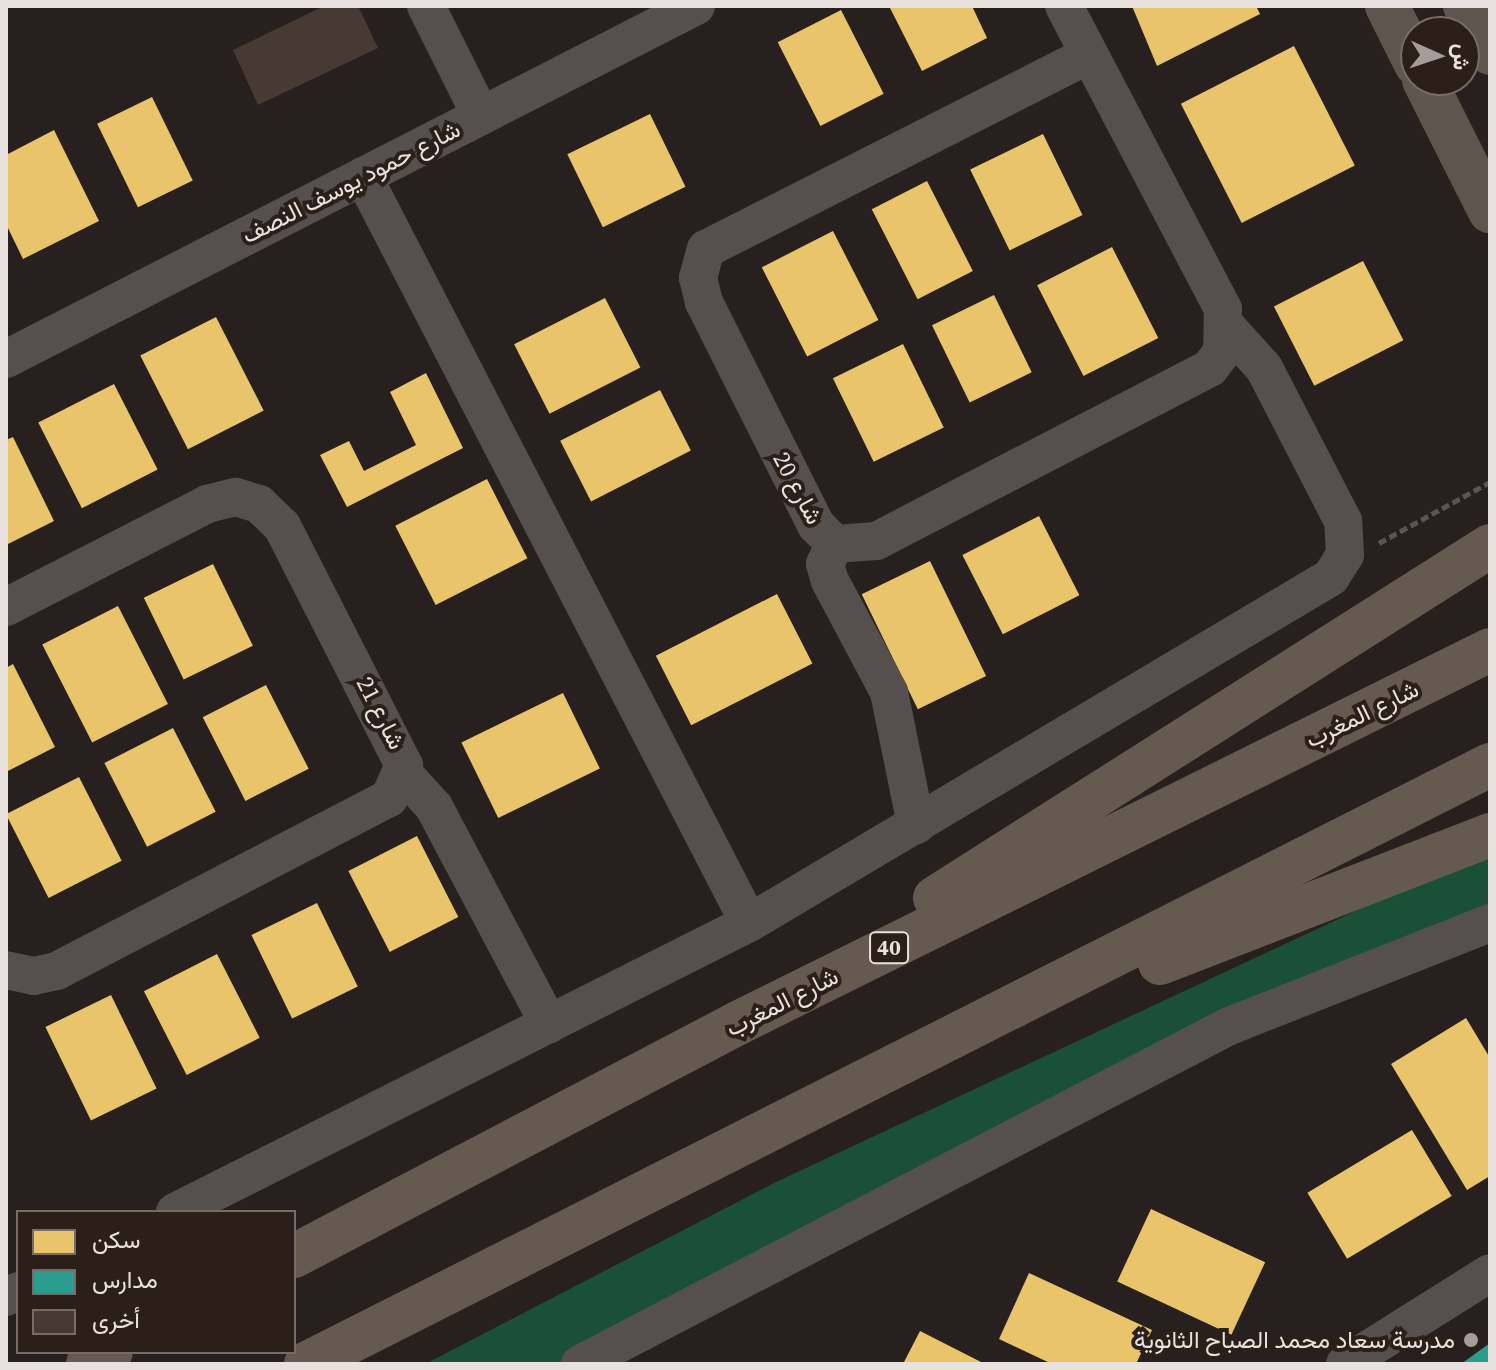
<!DOCTYPE html>
<meta charset="utf-8">
<style>
body{margin:0}
#map{position:relative;width:1496px;height:1370px;overflow:hidden;background:#27201e;font-family:"Source Serif 4",Vazirmatn,serif}
div>[style]{position:absolute}
.green>*{inset:0;background:#195037}
.homes>*{inset:0;background:#e9c46a;transform-origin:0 0}
.schools>*{inset:0;background:#2a9d8f}
.building>*{inset:0;background:#473a35}
.path>*{height:5px;margin-top:-2.5px;transform-origin:0;background:repeating-linear-gradient(90deg,#5a5553 0 8px,transparent 0 12px)}
.minor>*{height:38px;margin:-19px;padding:0 19px;transform-origin:19px;border-radius:19px;background:#55504e}
.major>*{height:44px;margin:-22px;padding:0 22px;transform-origin:22px;border-radius:22px;background:#5e564e}
.highway>*{height:44px;margin:-22px;padding:0 22px;transform-origin:22px;border-radius:22px;background:#655a4f}
.dots>*{width:22px;height:22px;translate:-50% -50%;box-sizing:border-box;border:4px solid #2b1f1a;border-radius:50%}
span{translate:-50% -50%;white-space:nowrap;text-align:center;line-height:1.15;-webkit-text-stroke:8px #2b1f1a;paint-order:stroke}
.shield-label span{padding:2px 6px;background:#2b1f1a;border:2px solid;border-radius:6px;-webkit-text-stroke-width:0}
.shield-label{font-size:22px;color:#e9e1dd;font-weight:700}
.street-label{font-size:24px;color:#e9e1dd}
.poi-label{font-size:24px;color:#e9e1dd}
.right{translate:-100% -50%;text-align:right}
.frame{position:absolute;inset:0;border:8px solid #e9e1dd;pointer-events:none}
.legend{position:absolute;left:16px;top:1210px;width:280px;height:144px;box-sizing:border-box;background:#2b1f1a;border:2px solid #776d68;margin:0;padding:10px 14px;list-style:none;font-size:24px;color:#e9e1dd}
.legend li{display:flex;align-items:center;gap:16px;height:40px}
.legend b{width:40px;border:2px solid #776d68}
.north{position:absolute;left:1400px;top:16px;width:80px;height:80px;box-sizing:border-box;background:#2b1f1a;border:2px solid #776d68;border-radius:50%;rotate:93deg;font-size:22px;font-weight:700;line-height:32px;text-align:center;color:#e9e1dd}
.north::after{content:'';display:block;margin:auto;width:28px;height:36px;background:#a59d9a;clip-path:polygon(50% 0,100% 100%,50% 72%,0 100%)}
</style>
<div id="map">
<div class="green">
<div style="clip-path:polygon(1490px 855px,1490px 909px,1390px 945px,894px 1222px,617px 1364px,425px 1364px,774px 1183px,1443px 870px)"></div>
</div>
<div class="homes">
<div style="clip-path:polygon(889px 6px,972px 6px,987px 38px,922px 71px)"></div>
<div style="clip-path:polygon(1132px 6px,1256px 6px,1260px 14px,1157px 66px)"></div>
<div style="left:841px;top:10px;width:94px;height:71px;rotate:63deg"></div>
<div style="left:1294px;top:46px;width:134px;height:127px;rotate:63deg"></div>
<div style="left:152px;top:97px;width:93px;height:61px;rotate:64deg"></div>
<div style="left:650px;top:114px;width:81px;height:92px;rotate:64deg"></div>
<div style="clip-path:polygon(54px 130px,99px 221px,23px 259px,6px 224px,6px 155px)"></div>
<div style="left:1043px;top:134px;width:90px;height:81px;rotate:64deg"></div>
<div style="left:927px;top:181px;width:101px;height:62px;rotate:63deg"></div>
<div style="left:833px;top:231px;width:100px;height:80px;rotate:63deg"></div>
<div style="left:1112px;top:247px;width:102px;height:84px;rotate:63deg"></div>
<div style="left:1363px;top:261px;width:89px;height:100px;rotate:63deg"></div>
<div style="left:994px;top:295px;width:86px;height:69px;rotate:64deg"></div>
<div style="left:605px;top:298px;width:78px;height:102px;rotate:63deg"></div>
<div style="left:216px;top:317px;width:105px;height:85px;rotate:63deg"></div>
<div style="left:903px;top:344px;width:93px;height:78px;rotate:64deg"></div>
<div style="clip-path:polygon(426px 373px,463px 448px,347px 507px,320px 455px,349px 441px,364px 471px,416px 445px,390px 392px)"></div>
<div style="left:114px;top:384px;width:96px;height:85px;rotate:63deg"></div>
<div style="left:660px;top:390px;width:68px;height:112px;rotate:63deg"></div>
<div style="clip-path:polygon(13px 437px,54px 521px,6px 545px,6px 440px)"></div>
<div style="left:487px;top:479px;width:89px;height:103px;rotate:63deg"></div>
<div style="left:1039px;top:516px;width:89px;height:86px;rotate:63deg"></div>
<div style="left:930px;top:561px;width:128px;height:76px;rotate:64deg"></div>
<div style="left:213px;top:564px;width:91px;height:77px;rotate:64deg"></div>
<div style="left:777px;top:594px;width:78px;height:136px;rotate:63deg"></div>
<div style="left:118px;top:606px;width:110px;height:85px;rotate:63deg"></div>
<div style="clip-path:polygon(13px 664px,55px 747px,6px 772px,6px 668px)"></div>
<div style="left:266px;top:685px;width:94px;height:71px;rotate:63deg"></div>
<div style="left:563px;top:693px;width:84px;height:113px;rotate:64deg"></div>
<div style="left:173px;top:728px;width:94px;height:77px;rotate:63deg"></div>
<div style="left:79px;top:777px;width:94px;height:82px;rotate:63deg"></div>
<div style="left:417px;top:836px;width:91px;height:77px;rotate:63deg"></div>
<div style="left:317px;top:903px;width:93px;height:73px;rotate:64deg"></div>
<div style="left:217px;top:954px;width:94px;height:82px;rotate:63deg"></div>
<div style="left:111px;top:995px;width:104px;height:73px;rotate:64deg"></div>
<div style="clip-path:polygon(1466px 1018px,1490px 1058px,1490px 1176px,1467px 1190px,1391px 1064px)"></div>
<div style="left:1412px;top:1130px;width:77px;height:122px;rotate:59deg"></div>
<div style="left:1151px;top:1209px;width:126px;height:80px;rotate:25deg"></div>
<div style="clip-path:polygon(1029px 1273px,1152px 1330px,1136px 1364px,1052px 1364px,999px 1339px)"></div>
<div style="clip-path:polygon(920px 1331px,985px 1364px,903px 1364px)"></div>
</div>
<div class="schools">
<div style="clip-path:polygon(1490px 1343px,1490px 1364px,1461px 1364px)"></div>
</div>
<div class="building">
<div style="clip-path:polygon(324px 6px,358px 6px,378px 48px,258px 105px,233px 50px)"></div>
</div>
<div class="path">
<div style="left:1379px;top:543px;width:127px;rotate:-28.8deg"></div>
</div>
<div class="minor">
<div style="left:426px;top:6px;width:123px;rotate:63.4deg"></div>
<div style="left:1064px;top:6px;width:342px;rotate:62.3deg"></div>
<div style="left:1223px;top:309px;width:43px;rotate:91.3deg"></div>
<div style="left:1222px;top:352px;width:20px;rotate:127deg"></div>
<div style="left:1210px;top:368px;width:376px;rotate:152.6deg"></div>
<div style="left:876px;top:541px;width:41px;rotate:175.8deg"></div>
<div style="left:835px;top:544px;width:27px;rotate:-135deg"></div>
<div style="left:816px;top:525px;width:250px;rotate:-116.7deg"></div>
<div style="left:704px;top:302px;width:25px;rotate:-104deg"></div>
<div style="left:698px;top:278px;width:30px;rotate:-75deg"></div>
<div style="left:706px;top:249px;width:429px;rotate:-26.9deg"></div>
<div style="left:363px;top:176px;width:841px;rotate:62.67deg"></div>
<div style="left:6px;top:359px;width:775px;rotate:-27.09deg"></div>
<div style="left:835px;top:544px;width:22px;rotate:117deg"></div>
<div style="left:825px;top:564px;width:18px;rotate:74deg"></div>
<div style="left:830px;top:581px;width:126px;rotate:62deg"></div>
<div style="left:889px;top:692px;width:136px;rotate:78.5deg"></div>
<div style="left:6px;top:607px;width:226px;rotate:-27.1deg"></div>
<div style="left:207px;top:504px;width:30px;rotate:-14deg"></div>
<div style="left:236px;top:497px;width:24px;rotate:17deg"></div>
<div style="left:259px;top:504px;width:32px;rotate:44deg"></div>
<div style="left:282px;top:526px;width:268px;rotate:63deg"></div>
<div style="left:404px;top:765px;width:36px;rotate:114deg"></div>
<div style="left:389px;top:798px;width:374px;rotate:152.5deg"></div>
<div style="left:57px;top:971px;width:24px;rotate:168deg"></div>
<div style="left:34px;top:976px;width:29px;rotate:-168deg"></div>
<div style="left:404px;top:774px;width:45px;rotate:47.7deg"></div>
<div style="left:434px;top:807px;width:246px;rotate:62.1deg"></div>
<div style="left:175px;top:1212px;width:643px;rotate:-26.72deg"></div>
<div style="left:749px;top:923px;width:677px;rotate:-30.73deg"></div>
<div style="left:1331px;top:577px;width:26px;rotate:-58deg"></div>
<div style="left:1345px;top:555px;width:34px;rotate:-93deg"></div>
<div style="left:1343px;top:521px;width:172px;rotate:-117.3deg"></div>
<div style="left:1264px;top:368px;width:55px;rotate:-132.1deg"></div>
<div style="left:6px;top:1297px;width:13px;rotate:-27deg"></div>
<div style="left:580px;top:1364px;width:730px;rotate:-27.51deg"></div>
<div style="left:1227px;top:1027px;width:283px;rotate:-21.6deg"></div>
<div style="left:1345px;top:1364px;width:171px;rotate:-32.1deg"></div>
</div>
<div class="major">
<div style="left:1387px;top:6px;width:65px;rotate:63.4deg"></div>
<div style="left:1465px;top:6px;width:53px;rotate:62deg"></div>
<div style="left:1424px;top:80px;width:147px;rotate:63.3deg"></div>
</div>
<div class="highway">
<div style="left:935px;top:898px;width:657px;rotate:-32.38deg"></div>
<div style="left:1160px;top:963px;width:354px;rotate:-21.2deg"></div>
<div style="left:294px;top:1256px;width:501px;rotate:-27.69deg"></div>
<div style="left:738px;top:1023px;width:839px;rotate:-26.38deg"></div>
<div style="left:88px;top:1364px;width:26px;rotate:-28deg"></div>
<div style="left:306px;top:1364px;width:1327px;rotate:-26.84deg"></div>
</div>
<div class="dots">
<div style="left:1471px;top:1340px;background:#a59d9a"></div>
</div>
<div class="shield-label">
<span style="left:889px;top:948px">40</span>
</div>
<div class="street-label">
<span style="left:351px;top:182px;rotate:-27deg">شارع حمود يوسف النصف</span>
<span style="left:798px;top:488px;rotate:62deg">شارع 20</span>
<span style="left:381px;top:713px;rotate:63deg">شارع 21</span>
<span style="left:1362px;top:714px;rotate:-26deg">شارع المغرب</span>
<span style="left:782px;top:1002px;rotate:-27deg">شارع المغرب</span>
</div>
<div class="poi-label">
<span class="right" style="left:1455px;top:1340px">مدرسة سعاد محمد الصباح الثانوية</span>
</div>
<div class="frame"></div>
<ul class="legend">
<li><b style="height:22px;background:#e9c46a"></b>سكن</li>
<li><b style="height:22px;background:#2a9d8f"></b>مدارس</li>
<li><b style="height:22px;background:#473a35"></b>أخرى</li>
</ul>
<div class="north">ش</div>
</div>
